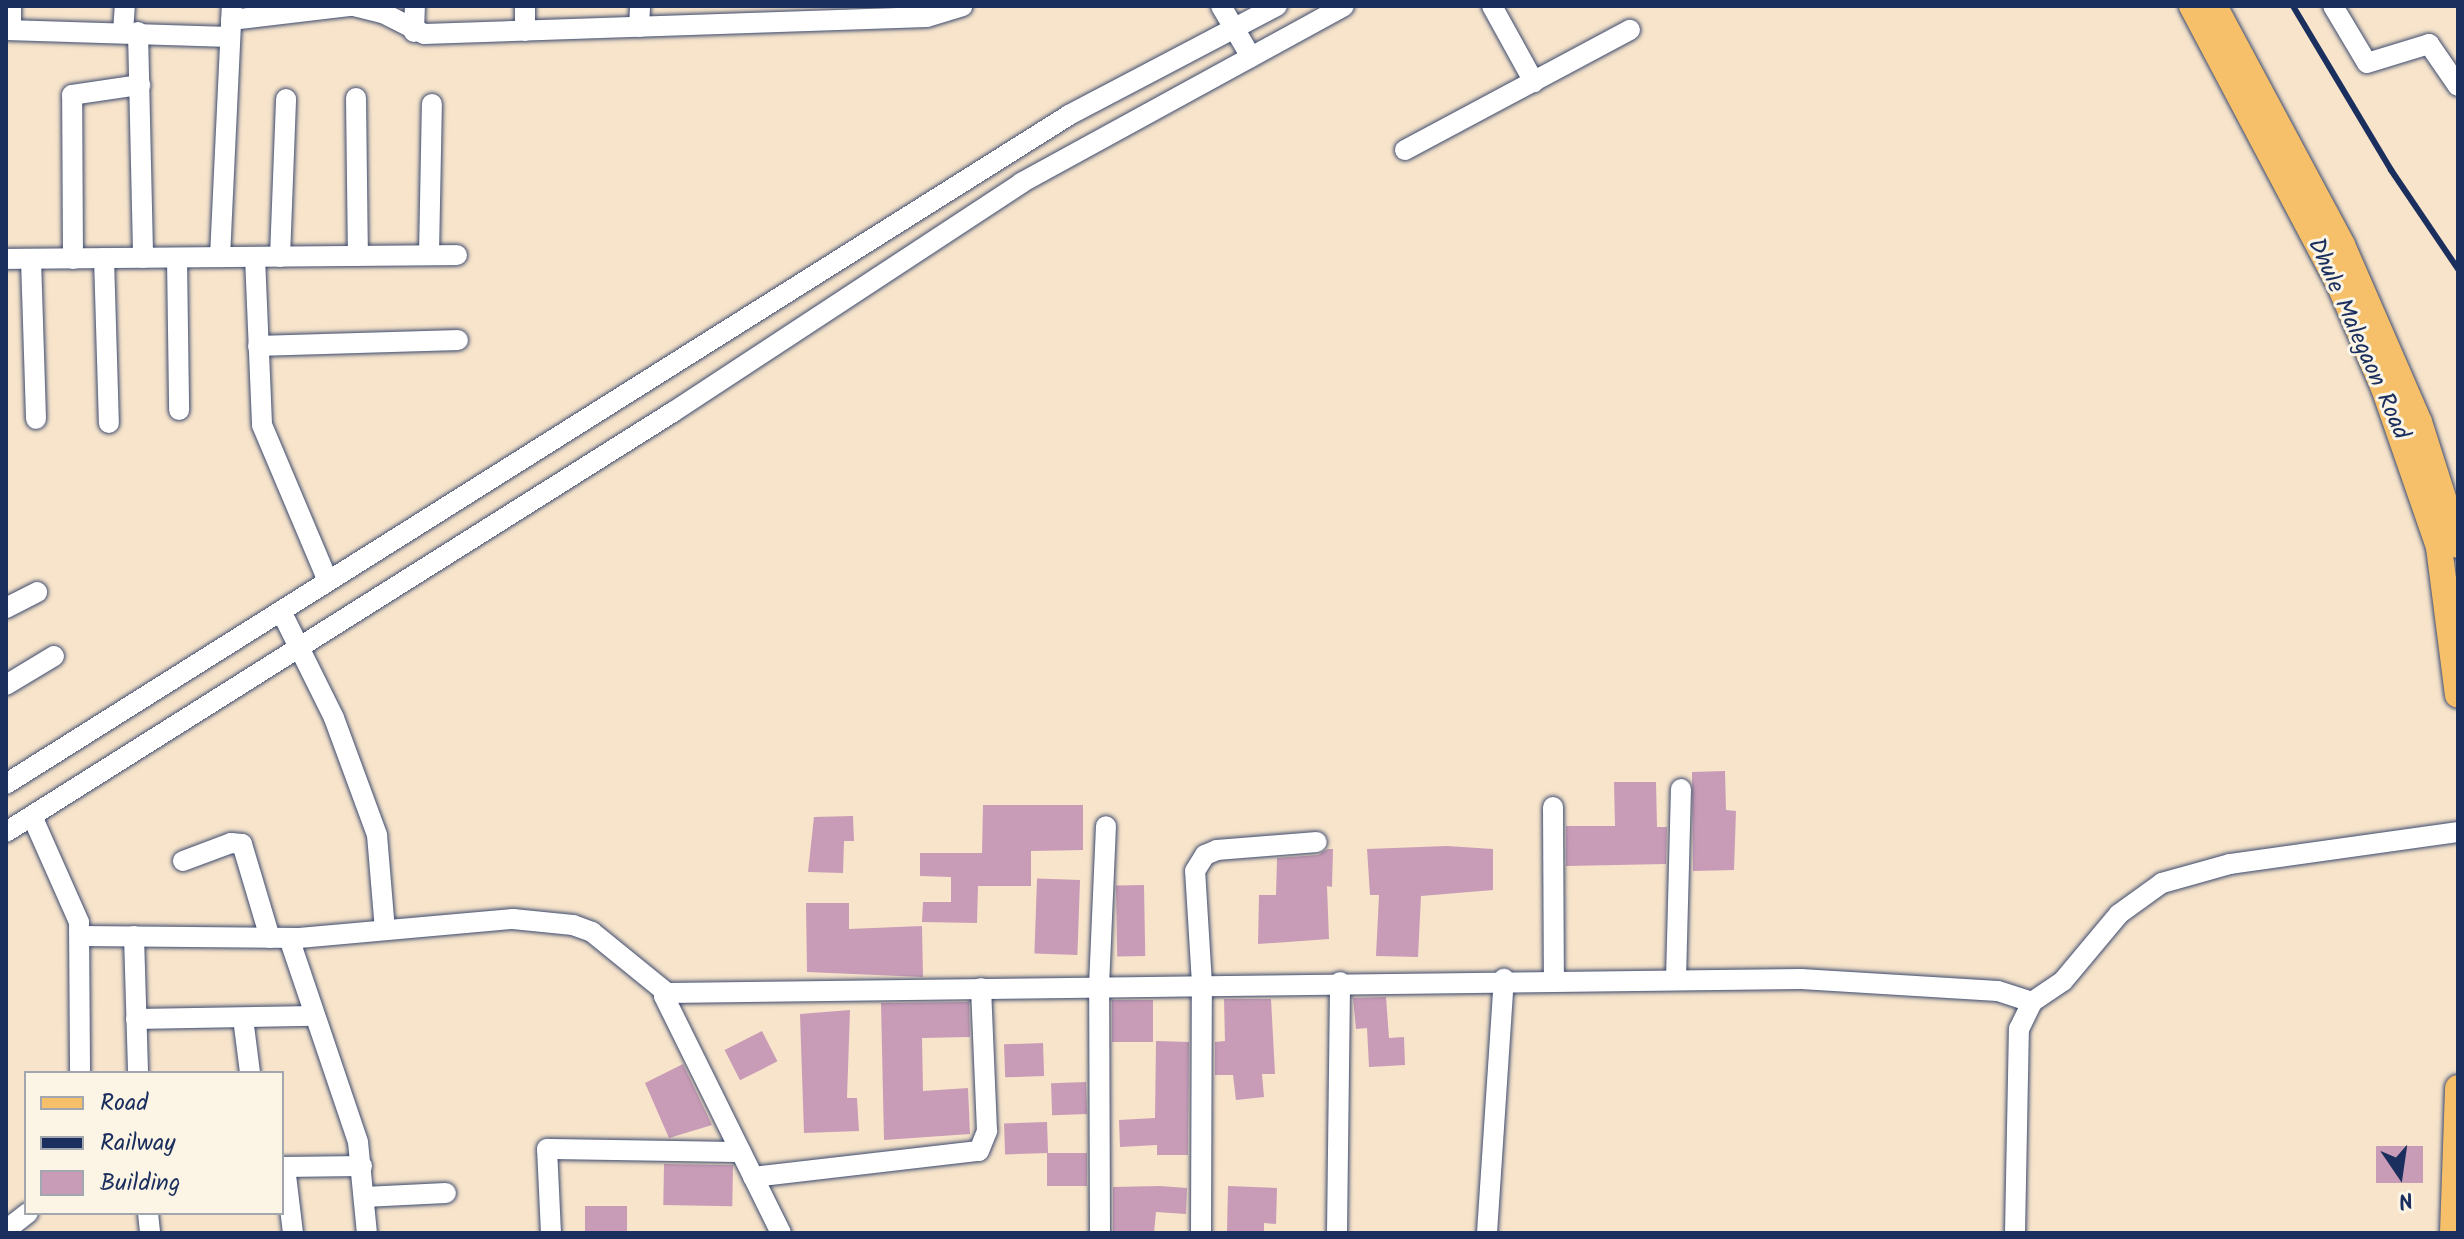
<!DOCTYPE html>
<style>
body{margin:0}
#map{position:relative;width:2464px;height:1239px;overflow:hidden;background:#f7e4cb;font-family:Kalam,sans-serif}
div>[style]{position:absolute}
.building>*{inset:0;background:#c89cb6;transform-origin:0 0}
.roads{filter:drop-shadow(0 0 2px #3c4a6e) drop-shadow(0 0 2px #3c4a6e)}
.minor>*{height:20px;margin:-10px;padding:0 10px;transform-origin:10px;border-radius:10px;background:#fff}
.major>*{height:26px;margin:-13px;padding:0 13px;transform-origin:13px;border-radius:13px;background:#f6c06b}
.rail>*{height:6px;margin:-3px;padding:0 3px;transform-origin:3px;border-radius:3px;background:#1b2f5e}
span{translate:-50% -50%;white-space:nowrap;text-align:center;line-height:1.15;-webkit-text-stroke:6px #fcf5e5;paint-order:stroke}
.street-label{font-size:24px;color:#1b2f5e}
.frame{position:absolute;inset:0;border:8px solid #1b2f5e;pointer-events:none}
.legend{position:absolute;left:24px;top:1071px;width:260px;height:144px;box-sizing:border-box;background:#fcf5e5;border:2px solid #a2a6af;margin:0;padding:10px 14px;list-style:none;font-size:24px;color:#1b2f5e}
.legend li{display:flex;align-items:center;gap:16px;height:40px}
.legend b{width:40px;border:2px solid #a2a6af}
.north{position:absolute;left:2360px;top:1135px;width:80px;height:80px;-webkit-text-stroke:6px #fcf5e5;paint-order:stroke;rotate:167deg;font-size:22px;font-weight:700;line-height:32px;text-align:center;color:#1b2f5e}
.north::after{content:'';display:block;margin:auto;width:28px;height:36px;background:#1b2f5e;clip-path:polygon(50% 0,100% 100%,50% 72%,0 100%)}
</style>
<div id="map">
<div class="building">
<div style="clip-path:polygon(1725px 771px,1726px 810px,1736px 811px,1734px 870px,1693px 871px,1692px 772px)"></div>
<div style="clip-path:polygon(1614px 782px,1656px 782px,1657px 827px,1667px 827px,1666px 864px,1566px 866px,1566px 826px,1615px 826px)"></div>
<div style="clip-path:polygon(983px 805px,1083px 805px,1083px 850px,1031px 851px,1031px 886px,978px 886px,977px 923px,922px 922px,923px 902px,951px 902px,951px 877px,920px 876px,920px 853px,982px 853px)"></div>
<div style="clip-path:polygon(853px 816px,854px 841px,844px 841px,843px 873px,808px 872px,814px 817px)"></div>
<div style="clip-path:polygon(1447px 846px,1493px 849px,1493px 890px,1421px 896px,1418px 957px,1376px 956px,1379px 895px,1370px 895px,1367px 849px)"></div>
<div style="clip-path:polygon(1328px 849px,1333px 849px,1332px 887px,1327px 886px,1329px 939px,1258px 944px,1259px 895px,1276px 895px,1277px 858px,1318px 855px)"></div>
<div style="left:1080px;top:880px;width:75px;height:43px;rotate:92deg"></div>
<div style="left:1144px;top:885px;width:71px;height:28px;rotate:89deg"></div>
<div style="clip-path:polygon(806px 903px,849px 903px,849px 929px,922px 926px,923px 977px,807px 972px)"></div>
<div style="clip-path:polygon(1386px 997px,1389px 1038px,1404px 1037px,1405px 1065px,1369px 1067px,1367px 1028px,1356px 1029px,1353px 998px)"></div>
<div style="clip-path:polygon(1224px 999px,1271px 999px,1275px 1074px,1262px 1074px,1264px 1097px,1236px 1100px,1233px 1075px,1215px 1075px,1215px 1042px,1225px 1041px)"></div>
<div style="left:1112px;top:1000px;width:41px;height:42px"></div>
<div style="clip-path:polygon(969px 1002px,970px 1037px,922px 1038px,923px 1091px,968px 1088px,970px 1134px,884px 1140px,881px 1003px)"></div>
<div style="clip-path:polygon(850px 1010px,847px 1098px,857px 1098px,859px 1131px,804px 1133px,800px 1014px)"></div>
<div style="left:762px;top:1031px;width:34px;height:42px;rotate:63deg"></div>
<div style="clip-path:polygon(1156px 1041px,1189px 1042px,1188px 1155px,1157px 1155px,1157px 1145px,1120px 1147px,1119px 1120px,1155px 1118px)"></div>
<div style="left:1043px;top:1043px;width:33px;height:39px;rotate:88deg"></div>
<div style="clip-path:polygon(683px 1064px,712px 1125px,669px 1138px,645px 1083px)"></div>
<div style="left:1086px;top:1082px;width:32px;height:35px;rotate:88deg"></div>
<div style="left:1047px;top:1122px;width:31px;height:43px;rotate:88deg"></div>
<div style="left:2376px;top:1146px;width:47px;height:37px"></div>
<div style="left:1087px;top:1153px;width:33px;height:40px;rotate:90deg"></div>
<div style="left:664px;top:1164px;width:69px;height:41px;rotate:1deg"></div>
<div style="clip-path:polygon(1160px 1186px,1187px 1188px,1186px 1214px,1156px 1212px,1154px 1233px,1113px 1233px,1113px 1187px)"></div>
<div style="clip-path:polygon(1228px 1186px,1277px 1188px,1276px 1224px,1264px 1223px,1264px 1233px,1227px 1233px)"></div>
<div style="left:627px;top:1206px;width:27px;height:42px;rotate:90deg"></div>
</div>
<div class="roads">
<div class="minor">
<div style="left:354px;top:6px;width:30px;rotate:14deg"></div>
<div style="left:383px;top:13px;width:46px;rotate:27.1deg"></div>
<div style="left:424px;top:34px;width:503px;rotate:-1.94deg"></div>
<div style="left:927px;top:17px;width:37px;rotate:-17deg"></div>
<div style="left:1221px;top:6px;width:59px;rotate:59.5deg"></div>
<div style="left:1492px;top:6px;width:87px;rotate:61.1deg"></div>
<div style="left:2333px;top:6px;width:66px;rotate:59.2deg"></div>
<div style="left:2367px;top:63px;width:65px;rotate:-17deg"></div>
<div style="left:2429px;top:44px;width:51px;rotate:55.4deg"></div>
<div style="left:231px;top:20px;width:121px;rotate:-6.7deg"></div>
<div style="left:639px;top:27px;width:21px;rotate:-87deg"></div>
<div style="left:6px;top:30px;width:224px;rotate:1.8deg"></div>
<div style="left:11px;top:30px;width:24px;rotate:-90deg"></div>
<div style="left:525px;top:31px;width:25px;rotate:-90deg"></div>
<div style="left:123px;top:32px;width:26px;rotate:-86deg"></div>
<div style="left:138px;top:32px;width:226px;rotate:88.7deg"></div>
<div style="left:414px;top:32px;width:26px;rotate:-88deg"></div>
<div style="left:356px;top:98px;width:158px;rotate:89.3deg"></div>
<div style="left:1405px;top:150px;width:255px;rotate:-28.1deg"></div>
<div style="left:429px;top:255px;width:151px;rotate:-88.9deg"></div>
<div style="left:220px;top:257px;width:251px;rotate:-87.3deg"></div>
<div style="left:255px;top:257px;width:168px;rotate:87.6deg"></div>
<div style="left:262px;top:425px;width:169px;rotate:67.1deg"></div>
<div style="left:280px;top:257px;width:158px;rotate:-87.8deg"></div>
<div style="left:104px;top:258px;width:165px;rotate:88.3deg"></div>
<div style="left:177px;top:258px;width:152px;rotate:89.2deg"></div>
<div style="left:6px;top:259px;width:451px;rotate:-0.5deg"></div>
<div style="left:31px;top:259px;width:160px;rotate:88.2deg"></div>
<div style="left:73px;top:259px;width:164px;rotate:-90.3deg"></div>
<div style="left:72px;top:95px;width:69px;rotate:-8.4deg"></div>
<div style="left:258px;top:346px;width:200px;rotate:-1.7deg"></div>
<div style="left:6px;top:608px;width:35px;rotate:-27deg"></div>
<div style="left:281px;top:611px;width:119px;rotate:63.6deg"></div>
<div style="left:334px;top:718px;width:125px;rotate:69.8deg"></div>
<div style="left:377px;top:835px;width:95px;rotate:85.2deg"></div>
<div style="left:6px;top:685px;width:56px;rotate:-31.1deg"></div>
<div style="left:6px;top:784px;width:1256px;rotate:-32.18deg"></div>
<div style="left:1069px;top:115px;width:235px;rotate:-27.7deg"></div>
<div style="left:1553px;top:807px;width:172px;rotate:89.7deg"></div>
<div style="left:32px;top:816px;width:116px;rotate:66.1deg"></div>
<div style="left:79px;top:922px;width:151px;rotate:89.6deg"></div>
<div style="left:6px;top:832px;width:788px;rotate:-32.2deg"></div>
<div style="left:673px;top:412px;width:417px;rotate:-33.3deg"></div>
<div style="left:1021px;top:183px;width:368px;rotate:-28.7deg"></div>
<div style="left:183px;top:861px;width:51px;rotate:-20.6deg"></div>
<div style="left:231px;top:843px;width:11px;rotate:5deg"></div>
<div style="left:242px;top:844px;width:98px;rotate:73.4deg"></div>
<div style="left:80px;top:936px;width:219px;rotate:0.5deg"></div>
<div style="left:299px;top:938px;width:215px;rotate:-5.1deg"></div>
<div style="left:513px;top:919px;width:60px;rotate:5.7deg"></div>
<div style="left:573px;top:925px;width:20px;rotate:20deg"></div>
<div style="left:592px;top:932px;width:97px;rotate:39.1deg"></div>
<div style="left:134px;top:936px;width:137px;rotate:88.3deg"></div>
<div style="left:289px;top:938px;width:215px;rotate:71.3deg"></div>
<div style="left:358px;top:1142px;width:91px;rotate:84.4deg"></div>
<div style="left:1676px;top:979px;width:190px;rotate:-88.5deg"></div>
<div style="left:243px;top:1018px;width:55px;rotate:82.7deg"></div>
<div style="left:136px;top:1019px;width:179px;rotate:-1deg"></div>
<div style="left:282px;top:1167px;width:80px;rotate:-0.7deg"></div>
<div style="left:285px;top:1167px;width:66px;rotate:83.1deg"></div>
<div style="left:753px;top:1177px;width:227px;rotate:-6.6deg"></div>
<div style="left:979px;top:1151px;width:22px;rotate:-68deg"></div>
<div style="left:987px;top:1131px;width:143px;rotate:-92.4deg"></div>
<div style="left:364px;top:1197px;width:82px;rotate:-2.8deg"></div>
<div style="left:148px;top:1213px;width:20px;rotate:84deg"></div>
<div style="left:6px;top:1230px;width:28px;rotate:-38deg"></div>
<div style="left:551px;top:1233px;width:84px;rotate:-92.7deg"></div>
<div style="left:547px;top:1149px;width:194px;rotate:0.9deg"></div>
<div style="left:781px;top:1233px;width:264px;rotate:-116.3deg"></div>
<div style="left:664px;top:996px;width:4px;rotate:-45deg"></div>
<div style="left:667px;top:993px;width:1134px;rotate:-0.71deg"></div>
<div style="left:1801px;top:979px;width:197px;rotate:3.5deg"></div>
<div style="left:1998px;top:991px;width:36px;rotate:18deg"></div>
<div style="left:1100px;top:1233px;width:247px;rotate:-90.2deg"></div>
<div style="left:1099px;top:986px;width:160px;rotate:-87.5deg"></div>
<div style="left:1201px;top:1233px;width:249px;rotate:-89.8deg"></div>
<div style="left:1202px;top:984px;width:113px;rotate:-93.5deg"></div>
<div style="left:1195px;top:871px;width:19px;rotate:-58deg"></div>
<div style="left:1205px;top:855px;width:13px;rotate:-23deg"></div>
<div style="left:1217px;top:850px;width:100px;rotate:-4.6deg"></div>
<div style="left:1337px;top:1233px;width:251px;rotate:-89.3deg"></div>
<div style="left:1487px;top:1233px;width:255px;rotate:-86.2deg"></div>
<div style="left:2015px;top:1233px;width:204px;rotate:-88.9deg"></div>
<div style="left:2019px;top:1029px;width:30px;rotate:-64deg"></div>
<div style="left:2032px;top:1002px;width:37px;rotate:-34deg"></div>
<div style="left:2063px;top:981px;width:87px;rotate:-50.1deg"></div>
<div style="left:2119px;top:914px;width:53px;rotate:-35.8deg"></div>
<div style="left:2162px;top:883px;width:71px;rotate:-15.6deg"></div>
<div style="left:2230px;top:864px;width:230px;rotate:-8deg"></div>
</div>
<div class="major">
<div style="left:2192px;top:6px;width:317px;rotate:62.1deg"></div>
<div style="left:2340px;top:286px;width:111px;rotate:66.7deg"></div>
<div style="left:2384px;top:388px;width:168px;rotate:70.9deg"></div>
<div style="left:2439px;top:547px;width:149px;rotate:82.7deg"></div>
<div style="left:2214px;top:6px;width:271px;rotate:61.8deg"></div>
<div style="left:2342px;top:245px;width:193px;rotate:66.5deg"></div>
<div style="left:2419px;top:422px;width:129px;rotate:72.4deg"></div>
<div style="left:2453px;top:1233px;width:145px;rotate:-88deg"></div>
</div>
</div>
<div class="rail">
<div style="left:2293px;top:6px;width:191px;rotate:59.1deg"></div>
<div style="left:2391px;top:170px;width:120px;rotate:55.9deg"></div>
</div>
<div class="street-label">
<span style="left:2358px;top:339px;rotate:66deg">Dhule Malegaon Road</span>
</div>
<div class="frame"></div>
<ul class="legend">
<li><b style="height:10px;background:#f6c06b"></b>Road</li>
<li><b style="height:10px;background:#1b2f5e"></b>Railway</li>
<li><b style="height:22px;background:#c89cb6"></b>Building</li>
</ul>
<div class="north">N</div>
</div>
